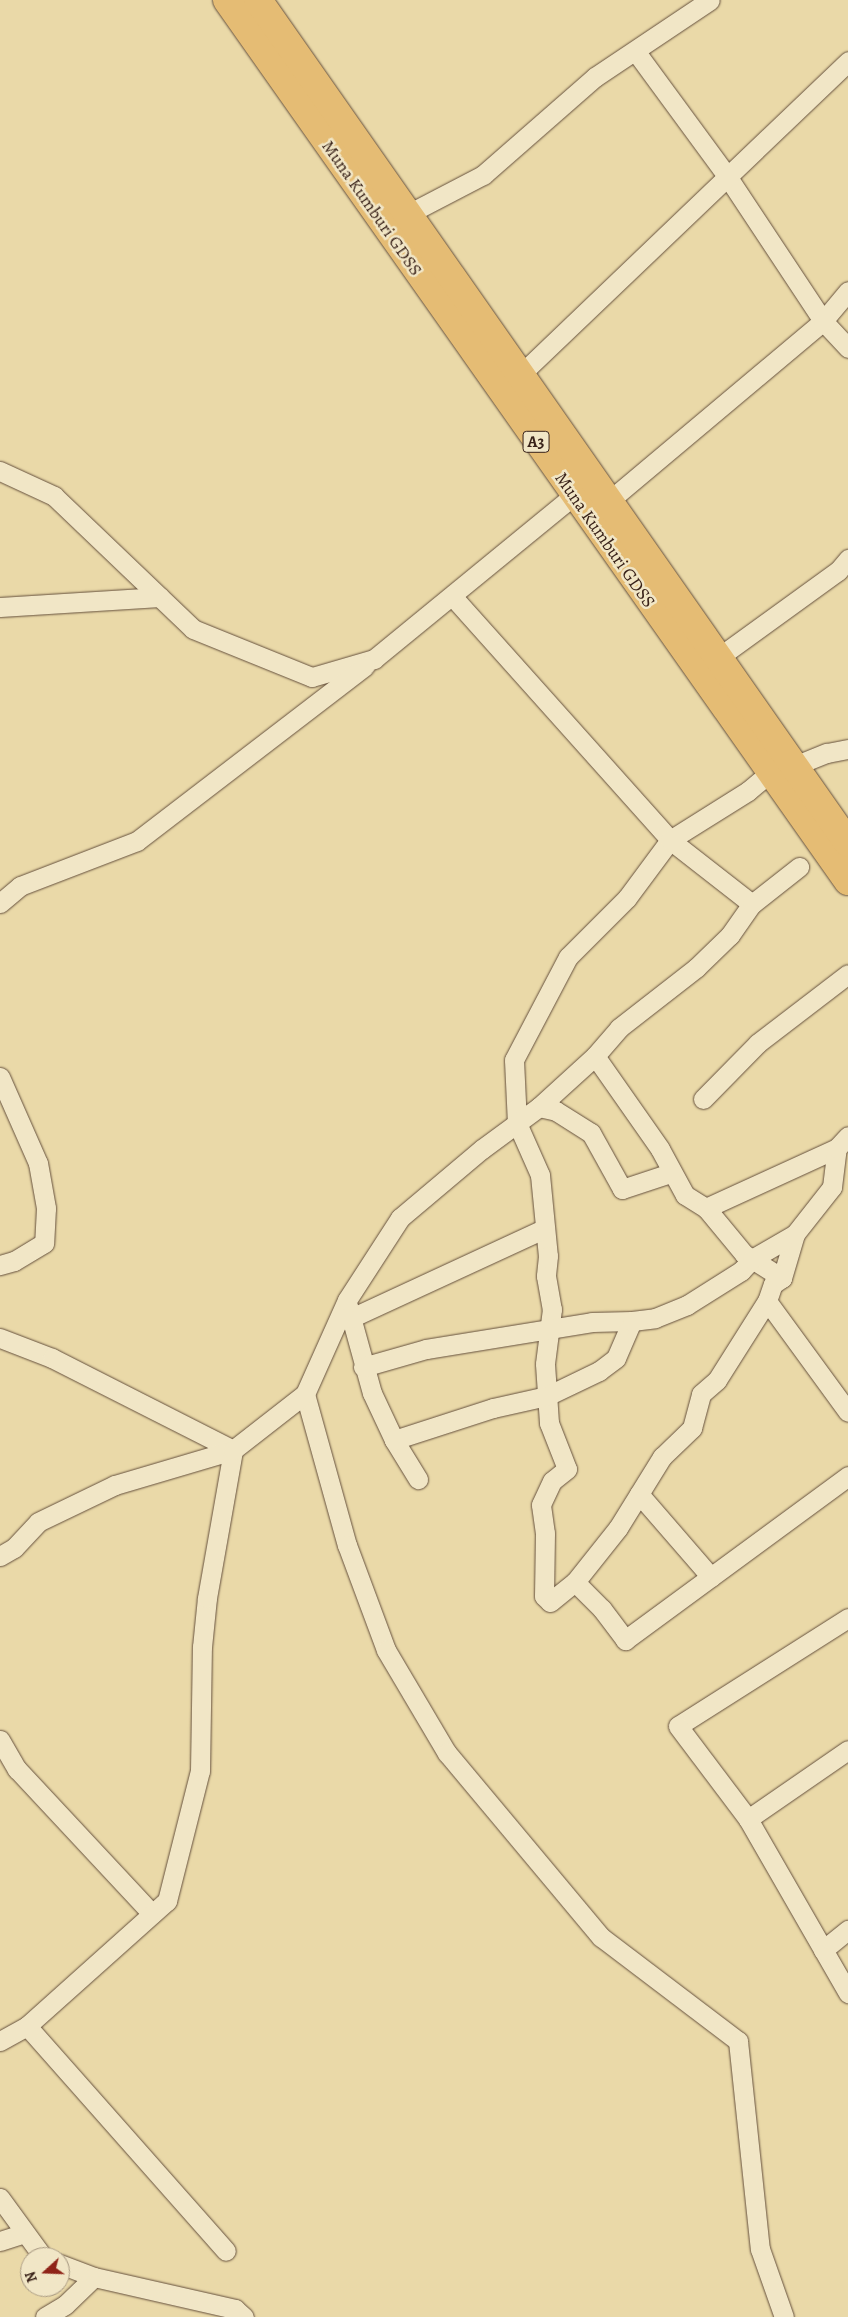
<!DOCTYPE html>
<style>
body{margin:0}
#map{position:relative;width:848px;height:2317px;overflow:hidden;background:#ead9a8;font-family:Alegreya,serif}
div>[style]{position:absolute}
.roads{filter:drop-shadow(0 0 1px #65503d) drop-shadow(0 0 1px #65503d)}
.street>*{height:19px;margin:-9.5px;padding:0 9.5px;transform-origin:9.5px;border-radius:9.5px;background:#f1e6c6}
.highway>*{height:28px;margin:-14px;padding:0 14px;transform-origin:14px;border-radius:14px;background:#e5bc74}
span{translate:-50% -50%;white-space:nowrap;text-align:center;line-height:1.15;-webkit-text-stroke:5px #f1e6c6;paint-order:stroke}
.shield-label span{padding:1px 4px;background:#f1e6c6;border:1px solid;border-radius:4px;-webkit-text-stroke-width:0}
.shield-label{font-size:16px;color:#392219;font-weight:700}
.street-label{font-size:18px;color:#392219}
.north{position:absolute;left:20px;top:2247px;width:50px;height:50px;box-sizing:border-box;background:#f1e6c6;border:1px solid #a79881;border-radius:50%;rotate:250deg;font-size:14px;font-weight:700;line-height:20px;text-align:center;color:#392219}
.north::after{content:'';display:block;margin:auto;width:18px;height:22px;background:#8f2418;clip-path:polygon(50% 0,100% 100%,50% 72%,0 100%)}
</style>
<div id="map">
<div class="roads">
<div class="street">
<div style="left:636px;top:52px;width:154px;rotate:53.7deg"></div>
<div style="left:727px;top:176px;width:174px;rotate:56.5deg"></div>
<div style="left:823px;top:321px;width:37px;rotate:47deg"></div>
<div style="left:408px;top:214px;width:85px;rotate:-27.5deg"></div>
<div style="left:483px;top:175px;width:149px;rotate:-41.2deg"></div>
<div style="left:595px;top:77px;width:138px;rotate:-33.8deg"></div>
<div style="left:521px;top:374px;width:453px;rotate:-43.7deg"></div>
<div style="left:0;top:471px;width:60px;rotate:24.8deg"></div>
<div style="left:54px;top:496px;width:192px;rotate:43.7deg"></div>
<div style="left:193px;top:629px;width:128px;rotate:22deg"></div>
<div style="left:312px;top:677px;width:65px;rotate:-16.2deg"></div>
<div style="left:374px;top:659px;width:257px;rotate:-39.3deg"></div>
<div style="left:610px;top:500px;width:278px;rotate:-40deg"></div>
<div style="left:823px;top:321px;width:39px;rotate:-50deg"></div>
<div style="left:453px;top:597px;width:326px;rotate:48.2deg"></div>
<div style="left:670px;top:840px;width:72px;rotate:126.6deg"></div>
<div style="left:627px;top:898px;width:83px;rotate:135deg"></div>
<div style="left:568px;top:957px;width:116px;rotate:117.7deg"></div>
<div style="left:514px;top:1060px;width:63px;rotate:87.3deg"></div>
<div style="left:517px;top:1123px;width:57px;rotate:66.1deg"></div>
<div style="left:540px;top:1175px;width:81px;rotate:84.4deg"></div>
<div style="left:548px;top:1256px;width:20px;rotate:96deg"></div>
<div style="left:546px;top:1276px;width:34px;rotate:80deg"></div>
<div style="left:552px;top:1309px;width:55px;rotate:97.3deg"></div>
<div style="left:545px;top:1364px;width:59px;rotate:86.1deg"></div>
<div style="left:549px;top:1423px;width:49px;rotate:68.6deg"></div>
<div style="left:567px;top:1469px;width:19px;rotate:141deg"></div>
<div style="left:552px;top:1481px;width:26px;rotate:115deg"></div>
<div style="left:541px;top:1505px;width:28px;rotate:82deg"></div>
<div style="left:545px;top:1533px;width:63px;rotate:90.9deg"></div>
<div style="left:544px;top:1596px;width:8px;rotate:45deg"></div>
<div style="left:550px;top:1602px;width:32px;rotate:-39deg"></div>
<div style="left:575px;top:1582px;width:69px;rotate:-51.5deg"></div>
<div style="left:618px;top:1528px;width:84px;rotate:-58.2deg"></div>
<div style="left:662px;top:1457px;width:42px;rotate:-44deg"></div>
<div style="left:692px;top:1428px;width:35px;rotate:-75deg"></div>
<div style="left:701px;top:1394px;width:21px;rotate:-41deg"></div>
<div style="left:717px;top:1380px;width:93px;rotate:-57.7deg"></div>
<div style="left:767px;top:1301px;width:18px;rotate:-71deg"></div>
<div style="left:773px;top:1284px;width:11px;rotate:-34deg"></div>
<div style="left:782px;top:1278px;width:46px;rotate:-73.5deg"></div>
<div style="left:0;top:607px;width:160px;rotate:-3.6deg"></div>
<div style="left:719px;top:657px;width:147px;rotate:-35.9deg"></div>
<div style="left:838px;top:571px;width:16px;rotate:-50deg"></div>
<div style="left:794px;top:766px;width:35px;rotate:-22deg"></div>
<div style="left:827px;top:753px;width:21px;rotate:-11deg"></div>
<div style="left:0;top:903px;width:26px;rotate:-40deg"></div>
<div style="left:20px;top:886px;width:125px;rotate:-21deg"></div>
<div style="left:137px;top:841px;width:287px;rotate:-37.5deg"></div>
<div style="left:752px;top:904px;width:104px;rotate:-142deg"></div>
<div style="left:670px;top:840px;width:92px;rotate:-32.1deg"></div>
<div style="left:748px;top:791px;width:30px;rotate:-40deg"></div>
<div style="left:595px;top:1056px;width:113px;rotate:55deg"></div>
<div style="left:660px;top:1149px;width:52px;rotate:61.5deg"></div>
<div style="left:685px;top:1195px;width:25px;rotate:32deg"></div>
<div style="left:706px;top:1208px;width:60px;rotate:50.4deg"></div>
<div style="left:744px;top:1254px;width:45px;rotate:32.3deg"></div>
<div style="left:0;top:1077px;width:94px;rotate:66.2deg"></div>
<div style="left:38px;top:1163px;width:46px;rotate:79.9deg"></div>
<div style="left:46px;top:1208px;width:35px;rotate:93deg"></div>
<div style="left:44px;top:1243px;width:35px;rotate:149deg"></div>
<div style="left:14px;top:1261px;width:15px;rotate:164deg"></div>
<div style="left:703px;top:1099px;width:78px;rotate:-45.5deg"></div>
<div style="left:758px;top:1043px;width:113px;rotate:-37.5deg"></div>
<div style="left:539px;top:1107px;width:17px;rotate:13deg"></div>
<div style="left:556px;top:1111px;width:41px;rotate:32.2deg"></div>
<div style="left:591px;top:1133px;width:64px;rotate:61deg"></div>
<div style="left:622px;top:1189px;width:51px;rotate:-18.4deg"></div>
<div style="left:706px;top:1208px;width:144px;rotate:-24.6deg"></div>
<div style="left:767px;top:1301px;width:137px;rotate:53.9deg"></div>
<div style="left:348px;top:1306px;width:90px;rotate:74.6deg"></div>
<div style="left:372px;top:1393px;width:52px;rotate:64.9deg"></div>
<div style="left:394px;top:1440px;width:46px;rotate:58.4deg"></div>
<div style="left:351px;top:1318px;width:213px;rotate:-24.8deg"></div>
<div style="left:0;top:1338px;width:56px;rotate:21deg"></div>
<div style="left:52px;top:1358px;width:203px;rotate:26.9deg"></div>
<div style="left:363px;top:1367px;width:66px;rotate:-15.9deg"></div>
<div style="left:426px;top:1349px;width:168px;rotate:-9.2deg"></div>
<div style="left:592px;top:1322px;width:40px;rotate:-1.4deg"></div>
<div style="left:305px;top:1394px;width:157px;rotate:74.5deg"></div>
<div style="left:347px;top:1545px;width:112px;rotate:69.6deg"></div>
<div style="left:386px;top:1650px;width:120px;rotate:59.4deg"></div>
<div style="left:447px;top:1753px;width:240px;rotate:50.1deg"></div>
<div style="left:601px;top:1937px;width:172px;rotate:37.2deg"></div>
<div style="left:738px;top:2041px;width:209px;rotate:84deg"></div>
<div style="left:760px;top:2249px;width:72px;rotate:70.6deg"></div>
<div style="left:394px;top:1440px;width:104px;rotate:-17.9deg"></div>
<div style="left:493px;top:1408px;width:55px;rotate:-12.5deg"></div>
<div style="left:547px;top:1396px;width:58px;rotate:-25.7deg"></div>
<div style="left:599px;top:1371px;width:21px;rotate:-37deg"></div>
<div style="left:616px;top:1358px;width:40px;rotate:-66.6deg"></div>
<div style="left:632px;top:1321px;width:23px;rotate:-7deg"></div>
<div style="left:655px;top:1318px;width:35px;rotate:-22deg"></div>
<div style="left:687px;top:1305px;width:64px;rotate:-32.2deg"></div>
<div style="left:741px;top:1271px;width:16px;rotate:-47deg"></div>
<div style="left:752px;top:1259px;width:50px;rotate:-30.2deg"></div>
<div style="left:795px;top:1234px;width:60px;rotate:-51.8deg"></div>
<div style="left:832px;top:1187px;width:39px;rotate:-83deg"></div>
<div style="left:837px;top:1148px;width:16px;rotate:-47deg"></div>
<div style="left:639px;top:1494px;width:110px;rotate:49.1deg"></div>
<div style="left:0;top:1556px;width:16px;rotate:-30deg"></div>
<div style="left:14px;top:1548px;width:35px;rotate:-47deg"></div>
<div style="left:38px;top:1522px;width:85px;rotate:-25.7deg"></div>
<div style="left:115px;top:1485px;width:123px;rotate:-16.5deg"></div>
<div style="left:575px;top:1582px;width:38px;rotate:45deg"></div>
<div style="left:602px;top:1609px;width:39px;rotate:53deg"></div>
<div style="left:625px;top:1640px;width:277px;rotate:-36.3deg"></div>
<div style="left:848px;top:1618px;width:201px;rotate:147.6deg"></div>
<div style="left:678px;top:1726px;width:116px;rotate:53deg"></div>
<div style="left:748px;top:1819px;width:201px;rotate:60.1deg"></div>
<div style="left:0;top:1740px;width:34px;rotate:60deg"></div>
<div style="left:17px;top:1769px;width:198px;rotate:47deg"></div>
<div style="left:748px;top:1819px;width:121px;rotate:-34.6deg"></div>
<div style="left:823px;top:1950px;width:32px;rotate:-39deg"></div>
<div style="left:27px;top:2026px;width:300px;rotate:48.5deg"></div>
<div style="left:0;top:2041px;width:31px;rotate:-29deg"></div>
<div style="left:27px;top:2026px;width:188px;rotate:-41.8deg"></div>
<div style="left:167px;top:1901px;width:134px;rotate:-75.8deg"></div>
<div style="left:200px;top:1771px;width:124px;rotate:-89.1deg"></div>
<div style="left:202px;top:1647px;width:49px;rotate:-84.2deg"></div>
<div style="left:207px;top:1598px;width:150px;rotate:-80deg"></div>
<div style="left:233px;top:1450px;width:91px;rotate:-37.9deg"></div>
<div style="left:305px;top:1394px;width:103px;rotate:-65.9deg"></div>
<div style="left:347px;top:1300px;width:98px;rotate:-57.1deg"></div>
<div style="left:400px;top:1218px;width:107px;rotate:-40.1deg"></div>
<div style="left:482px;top:1149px;width:71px;rotate:-36.4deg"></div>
<div style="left:539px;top:1107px;width:76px;rotate:-42.3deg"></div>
<div style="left:595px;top:1056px;width:37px;rotate:-49deg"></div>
<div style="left:619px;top:1028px;width:98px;rotate:-37.9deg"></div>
<div style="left:696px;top:968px;width:47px;rotate:-44.1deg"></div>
<div style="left:730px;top:935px;width:38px;rotate:-55deg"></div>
<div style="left:752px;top:904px;width:60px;rotate:-38.2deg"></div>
<div style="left:0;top:2198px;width:73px;rotate:53.9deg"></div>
<div style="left:0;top:2241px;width:26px;rotate:-18deg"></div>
<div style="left:60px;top:2264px;width:36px;rotate:21deg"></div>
<div style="left:94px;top:2277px;width:145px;rotate:12.8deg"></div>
<div style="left:235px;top:2309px;width:12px;rotate:42deg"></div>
<div style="left:45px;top:2317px;width:23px;rotate:-31deg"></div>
<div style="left:65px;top:2305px;width:40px;rotate:-44deg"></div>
</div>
<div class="highway">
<div style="left:227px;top:0;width:1078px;rotate:54.82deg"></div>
<div style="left:258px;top:0;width:1029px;rotate:55.01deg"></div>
</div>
</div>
<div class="shield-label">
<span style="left:536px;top:442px">A3</span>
</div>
<div class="street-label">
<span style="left:372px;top:208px;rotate:55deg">Muna Kumburi GDSS</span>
<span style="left:605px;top:540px;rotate:55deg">Muna Kumburi GDSS</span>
</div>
<div class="north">N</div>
</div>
